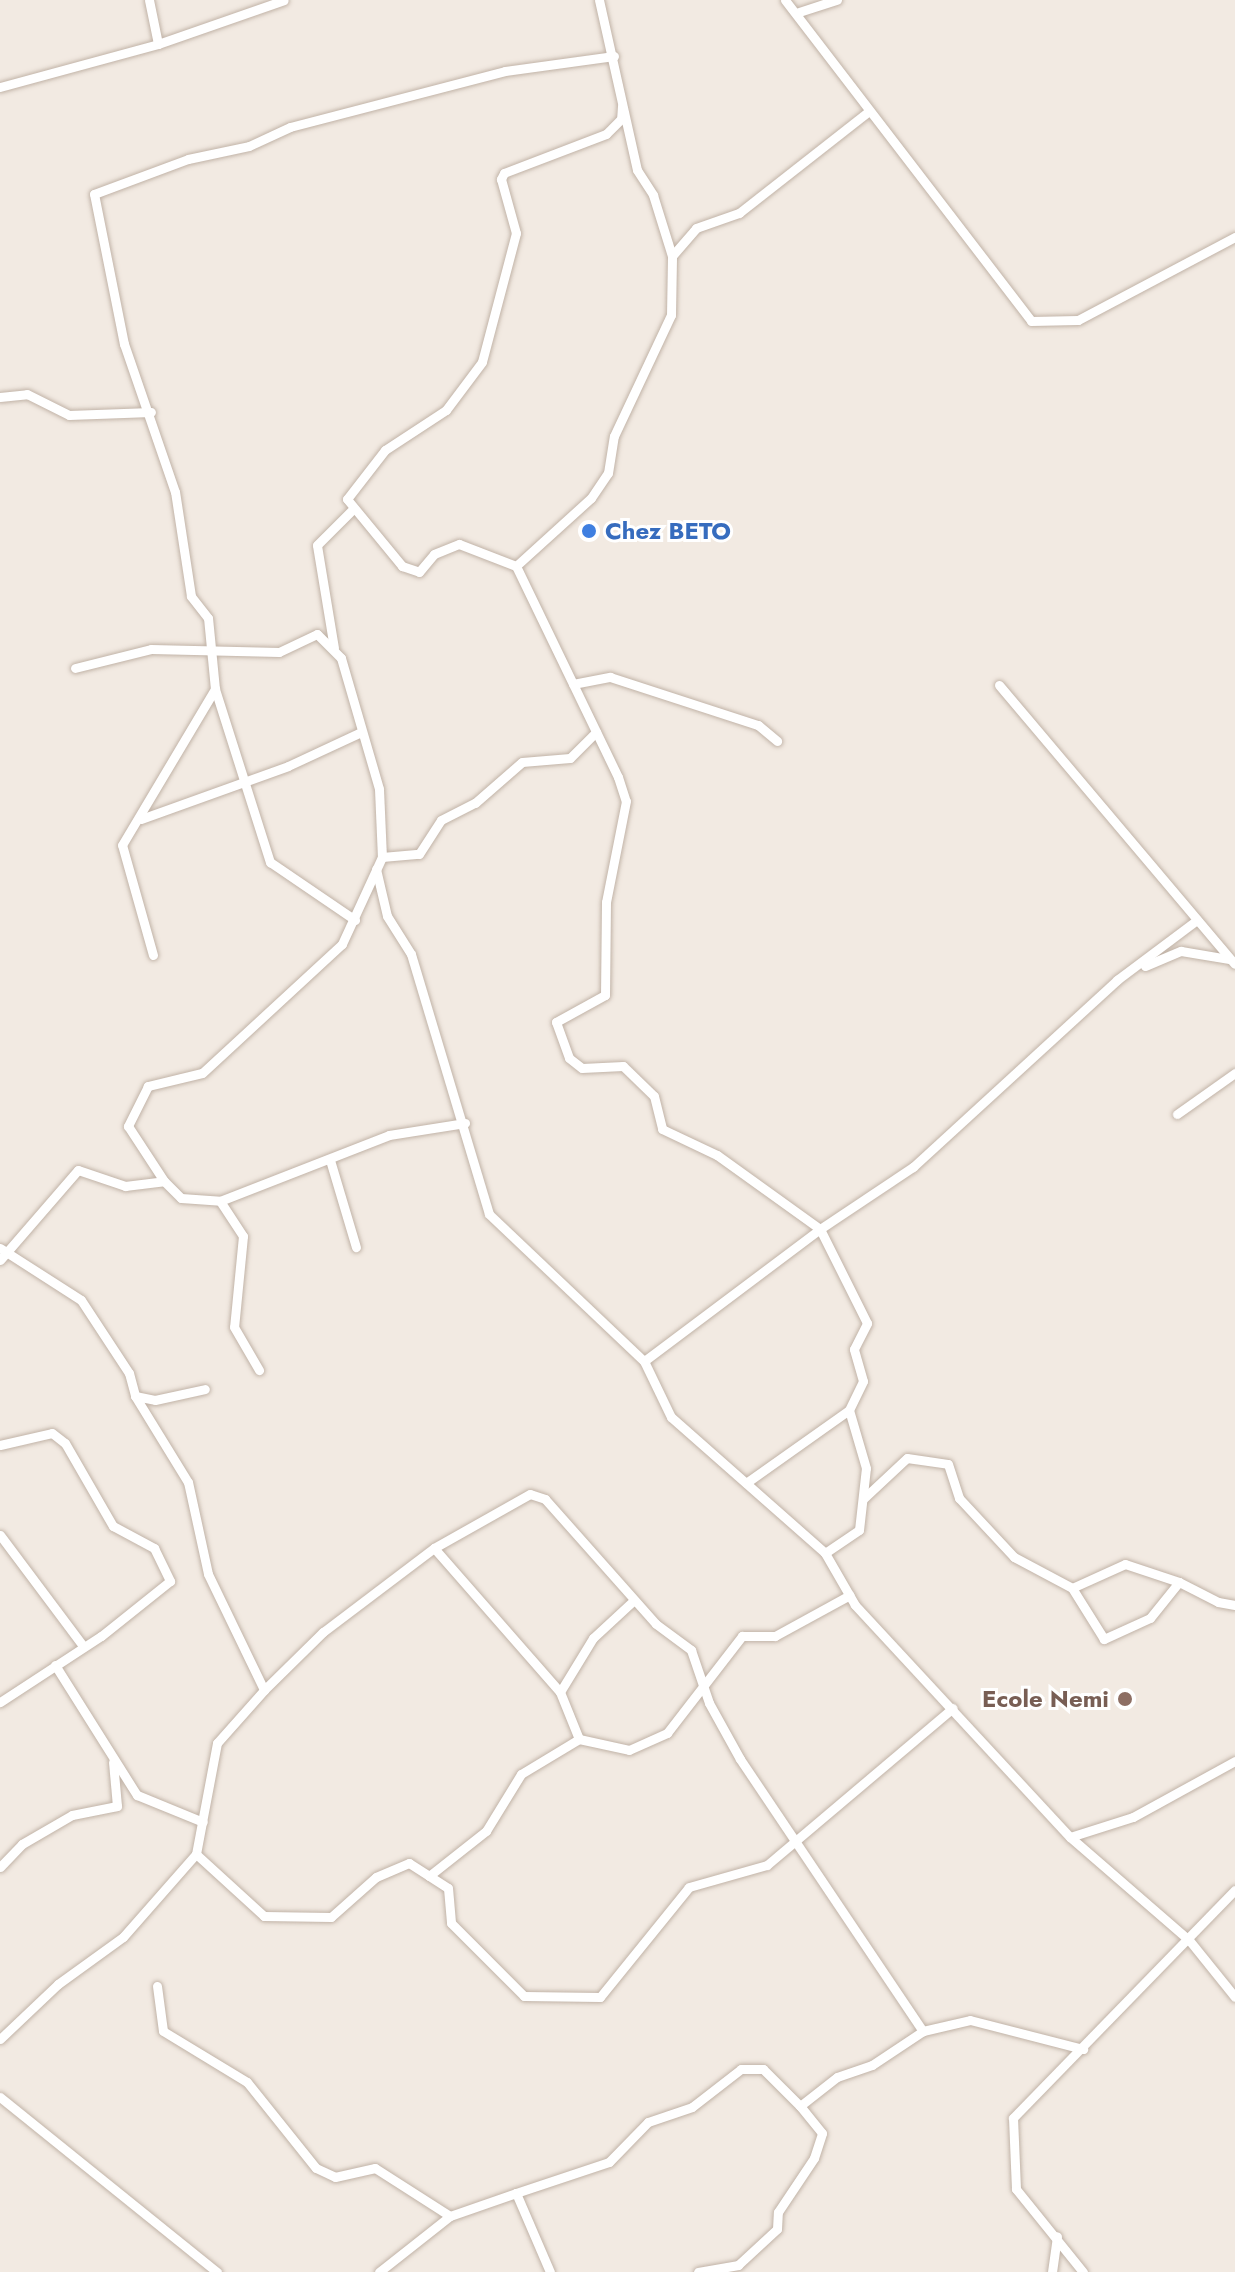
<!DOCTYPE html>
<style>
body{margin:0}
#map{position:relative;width:1235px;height:2272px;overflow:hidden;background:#f2eae2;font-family:Jost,sans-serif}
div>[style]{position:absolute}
.roads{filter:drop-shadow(0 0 2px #c1b3a7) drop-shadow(0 0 2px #c1b3a7)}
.minor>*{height:9px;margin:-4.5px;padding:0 4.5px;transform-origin:4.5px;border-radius:4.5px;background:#fff}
.dots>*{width:22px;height:22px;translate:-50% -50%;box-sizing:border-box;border:4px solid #fff;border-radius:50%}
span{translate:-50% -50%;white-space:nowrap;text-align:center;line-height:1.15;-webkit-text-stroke:6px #fff;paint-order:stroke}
.shop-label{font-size:24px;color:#366cbe;font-weight:700}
.left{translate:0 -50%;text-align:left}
.education-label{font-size:24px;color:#785e54;font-weight:700}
.right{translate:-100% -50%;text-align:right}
</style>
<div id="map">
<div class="roads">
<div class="minor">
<div style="left:149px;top:0;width:45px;rotate:78.4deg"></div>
<div style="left:599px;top:0;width:174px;rotate:77.4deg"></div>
<div style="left:637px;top:170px;width:30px;rotate:57deg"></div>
<div style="left:653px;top:195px;width:64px;rotate:72.7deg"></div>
<div style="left:785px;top:0;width:404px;rotate:52.5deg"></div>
<div style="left:1031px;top:321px;width:47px;rotate:-1.2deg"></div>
<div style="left:1078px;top:320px;width:178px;rotate:-27.9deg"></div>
<div style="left:799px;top:12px;width:40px;rotate:-18deg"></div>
<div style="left:0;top:87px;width:164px;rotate:-15.2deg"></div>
<div style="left:158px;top:44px;width:133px;rotate:-19.2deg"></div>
<div style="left:622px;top:106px;width:13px;rotate:94deg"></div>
<div style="left:621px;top:119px;width:21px;rotate:135deg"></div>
<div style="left:606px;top:134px;width:109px;rotate:159.1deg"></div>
<div style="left:504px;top:173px;width:7px;rotate:117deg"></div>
<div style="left:501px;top:179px;width:56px;rotate:74.5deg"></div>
<div style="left:516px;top:233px;width:133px;rotate:104.8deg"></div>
<div style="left:482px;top:362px;width:60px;rotate:126.9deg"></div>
<div style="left:446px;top:410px;width:73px;rotate:146.7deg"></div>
<div style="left:385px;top:450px;width:62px;rotate:127.8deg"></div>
<div style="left:347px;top:499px;width:87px;rotate:50.6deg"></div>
<div style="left:402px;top:566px;width:18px;rotate:19deg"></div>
<div style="left:419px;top:572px;width:23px;rotate:-50deg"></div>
<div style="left:434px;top:554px;width:27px;rotate:-22deg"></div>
<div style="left:459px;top:544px;width:61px;rotate:21.1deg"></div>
<div style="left:516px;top:566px;width:234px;rotate:64.2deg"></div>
<div style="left:618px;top:777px;width:25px;rotate:72deg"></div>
<div style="left:626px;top:801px;width:103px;rotate:101.2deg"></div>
<div style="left:606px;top:902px;width:93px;rotate:90.6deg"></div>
<div style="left:605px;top:995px;width:56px;rotate:151.1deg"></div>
<div style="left:556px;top:1022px;width:38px;rotate:70deg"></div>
<div style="left:569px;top:1058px;width:16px;rotate:38deg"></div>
<div style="left:582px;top:1068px;width:41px;rotate:-2.8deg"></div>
<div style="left:623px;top:1066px;width:43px;rotate:44.1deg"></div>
<div style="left:654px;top:1096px;width:34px;rotate:76deg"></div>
<div style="left:662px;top:1129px;width:61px;rotate:25.3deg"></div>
<div style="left:717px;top:1155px;width:127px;rotate:35.7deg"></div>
<div style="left:820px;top:1229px;width:220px;rotate:143.1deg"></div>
<div style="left:0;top:397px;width:27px;rotate:-6deg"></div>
<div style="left:27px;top:394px;width:47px;rotate:26.6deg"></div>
<div style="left:69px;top:415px;width:82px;rotate:-2.1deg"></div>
<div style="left:516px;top:566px;width:101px;rotate:-42.2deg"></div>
<div style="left:591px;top:498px;width:30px;rotate:-56deg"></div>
<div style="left:608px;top:473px;width:37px;rotate:-81deg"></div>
<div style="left:614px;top:436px;width:134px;rotate:-64.8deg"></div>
<div style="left:671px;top:315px;width:59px;rotate:-89deg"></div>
<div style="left:672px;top:256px;width:37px;rotate:-49deg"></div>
<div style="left:696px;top:228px;width:46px;rotate:-19.2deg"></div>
<div style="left:739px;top:213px;width:164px;rotate:-38.1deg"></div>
<div style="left:334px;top:648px;width:104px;rotate:-99.4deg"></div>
<div style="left:317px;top:545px;width:52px;rotate:-45deg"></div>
<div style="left:75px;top:668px;width:78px;rotate:-14deg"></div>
<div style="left:151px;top:649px;width:128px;rotate:1.3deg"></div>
<div style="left:279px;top:652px;width:42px;rotate:-25.3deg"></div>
<div style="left:317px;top:634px;width:34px;rotate:45deg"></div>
<div style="left:341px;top:658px;width:136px;rotate:73.8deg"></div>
<div style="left:379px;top:789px;width:68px;rotate:87.5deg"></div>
<div style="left:382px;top:857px;width:96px;rotate:114.7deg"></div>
<div style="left:342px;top:944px;width:190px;rotate:137.3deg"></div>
<div style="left:202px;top:1073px;width:56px;rotate:166.5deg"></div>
<div style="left:148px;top:1086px;width:45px;rotate:116.6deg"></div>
<div style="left:128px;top:1126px;width:66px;rotate:56.8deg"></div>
<div style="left:164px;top:1181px;width:24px;rotate:45deg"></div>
<div style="left:181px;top:1198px;width:39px;rotate:4deg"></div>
<div style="left:220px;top:1201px;width:181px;rotate:-21.3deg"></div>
<div style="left:389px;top:1135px;width:77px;rotate:-9deg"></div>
<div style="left:573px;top:684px;width:38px;rotate:-11deg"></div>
<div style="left:610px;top:677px;width:156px;rotate:18deg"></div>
<div style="left:758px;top:725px;width:25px;rotate:40deg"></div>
<div style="left:999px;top:685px;width:365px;rotate:49.8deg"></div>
<div style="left:215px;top:689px;width:182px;rotate:72.4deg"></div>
<div style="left:270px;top:862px;width:103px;rotate:34.3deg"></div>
<div style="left:141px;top:819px;width:156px;rotate:-19.8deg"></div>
<div style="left:288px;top:766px;width:78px;rotate:-24.9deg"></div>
<div style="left:382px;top:857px;width:37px;rotate:-5deg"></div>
<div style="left:419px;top:854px;width:40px;rotate:-57.1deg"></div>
<div style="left:441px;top:820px;width:38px;rotate:-27deg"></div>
<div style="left:475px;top:803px;width:62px;rotate:-41.1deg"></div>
<div style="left:522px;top:762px;width:48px;rotate:-4.8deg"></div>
<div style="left:570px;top:758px;width:37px;rotate:-45deg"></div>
<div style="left:376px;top:869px;width:48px;rotate:76.8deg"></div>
<div style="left:387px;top:916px;width:45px;rotate:57.7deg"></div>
<div style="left:411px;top:954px;width:271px;rotate:73.3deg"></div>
<div style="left:489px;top:1214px;width:214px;rotate:43.5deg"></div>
<div style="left:644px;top:1361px;width:62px;rotate:64.3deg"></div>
<div style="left:671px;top:1417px;width:205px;rotate:41.4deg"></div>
<div style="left:825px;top:1553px;width:60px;rotate:60deg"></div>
<div style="left:855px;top:1605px;width:316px;rotate:47.2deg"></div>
<div style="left:1070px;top:1837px;width:157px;rotate:40.9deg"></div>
<div style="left:1189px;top:1940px;width:73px;rotate:51.1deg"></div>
<div style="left:153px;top:955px;width:114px;rotate:-105.7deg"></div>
<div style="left:122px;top:845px;width:182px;rotate:-59.2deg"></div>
<div style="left:215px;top:689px;width:71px;rotate:-95.6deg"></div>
<div style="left:208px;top:618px;width:28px;rotate:-128deg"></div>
<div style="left:191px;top:596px;width:105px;rotate:-98.7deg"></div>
<div style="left:175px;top:492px;width:157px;rotate:-109deg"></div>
<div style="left:124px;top:344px;width:153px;rotate:-101.3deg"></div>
<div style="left:94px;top:194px;width:100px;rotate:-20.4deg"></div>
<div style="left:188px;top:159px;width:62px;rotate:-12deg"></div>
<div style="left:249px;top:146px;width:45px;rotate:-24.9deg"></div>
<div style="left:290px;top:127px;width:222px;rotate:-14.6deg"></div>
<div style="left:505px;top:71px;width:110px;rotate:-7.8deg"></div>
<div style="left:1145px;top:966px;width:39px;rotate:-23deg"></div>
<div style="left:1181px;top:951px;width:49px;rotate:9.5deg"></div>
<div style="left:1177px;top:1114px;width:71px;rotate:-35.3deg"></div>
<div style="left:330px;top:1160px;width:91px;rotate:73.4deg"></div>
<div style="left:220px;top:1201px;width:42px;rotate:56.7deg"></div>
<div style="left:243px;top:1236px;width:91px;rotate:95.6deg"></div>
<div style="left:234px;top:1327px;width:50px;rotate:59.8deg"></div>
<div style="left:0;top:1248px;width:96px;rotate:32.7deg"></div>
<div style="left:81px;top:1300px;width:87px;rotate:56.7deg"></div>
<div style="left:129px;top:1373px;width:24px;rotate:75deg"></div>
<div style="left:135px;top:1396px;width:20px;rotate:11deg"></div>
<div style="left:155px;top:1400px;width:51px;rotate:-12.4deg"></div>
<div style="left:0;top:1260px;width:119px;rotate:-49.1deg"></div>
<div style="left:78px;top:1170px;width:50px;rotate:18.8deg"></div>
<div style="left:125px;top:1186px;width:39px;rotate:-7deg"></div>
<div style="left:135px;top:1396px;width:101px;rotate:58.4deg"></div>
<div style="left:188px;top:1482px;width:94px;rotate:77.7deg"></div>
<div style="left:208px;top:1574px;width:129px;rotate:64.2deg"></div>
<div style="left:0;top:1445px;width:53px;rotate:-13deg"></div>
<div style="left:52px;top:1433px;width:16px;rotate:38deg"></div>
<div style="left:65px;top:1443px;width:96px;rotate:60deg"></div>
<div style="left:113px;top:1526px;width:47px;rotate:28.2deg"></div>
<div style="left:154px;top:1548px;width:37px;rotate:64deg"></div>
<div style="left:170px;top:1581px;width:88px;rotate:141.4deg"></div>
<div style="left:101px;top:1636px;width:121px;rotate:146.8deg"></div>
<div style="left:746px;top:1483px;width:126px;rotate:-35.3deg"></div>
<div style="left:849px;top:1410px;width:32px;rotate:-64deg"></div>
<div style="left:863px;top:1381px;width:33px;rotate:-106deg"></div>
<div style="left:854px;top:1349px;width:29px;rotate:-63deg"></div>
<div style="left:867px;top:1323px;width:105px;rotate:-116.6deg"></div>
<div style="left:820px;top:1229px;width:112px;rotate:-33.7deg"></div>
<div style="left:913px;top:1167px;width:277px;rotate:-42.5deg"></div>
<div style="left:1117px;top:980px;width:100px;rotate:-36.9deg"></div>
<div style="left:863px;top:1499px;width:60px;rotate:-43deg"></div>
<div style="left:907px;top:1458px;width:41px;rotate:8.3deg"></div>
<div style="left:948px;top:1464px;width:36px;rotate:72deg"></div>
<div style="left:959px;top:1498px;width:81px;rotate:47deg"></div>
<div style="left:1014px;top:1557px;width:66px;rotate:28.1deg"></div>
<div style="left:0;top:1535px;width:139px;rotate:53.2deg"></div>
<div style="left:434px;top:1548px;width:191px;rotate:48.8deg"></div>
<div style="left:825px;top:1553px;width:41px;rotate:-34.1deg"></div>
<div style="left:859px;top:1530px;width:62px;rotate:-83.6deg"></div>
<div style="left:866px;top:1468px;width:60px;rotate:-106.3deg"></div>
<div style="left:1179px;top:1582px;width:46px;rotate:128.9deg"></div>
<div style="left:1150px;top:1618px;width:51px;rotate:155.5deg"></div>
<div style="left:1104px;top:1639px;width:60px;rotate:-122.1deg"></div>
<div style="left:1072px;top:1588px;width:58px;rotate:-24.4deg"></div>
<div style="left:1125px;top:1564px;width:57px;rotate:18.4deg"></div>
<div style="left:1179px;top:1582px;width:44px;rotate:27.1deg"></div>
<div style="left:1218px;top:1602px;width:17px;rotate:10deg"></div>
<div style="left:55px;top:1665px;width:154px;rotate:57.8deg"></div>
<div style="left:137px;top:1795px;width:71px;rotate:22.2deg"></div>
<div style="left:579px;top:1739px;width:51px;rotate:-112deg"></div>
<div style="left:560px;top:1692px;width:63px;rotate:-58.6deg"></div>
<div style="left:593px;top:1638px;width:56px;rotate:-42.8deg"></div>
<div style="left:1070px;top:1837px;width:66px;rotate:-17.6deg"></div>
<div style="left:1133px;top:1817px;width:116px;rotate:-28.8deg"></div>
<div style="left:196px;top:1854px;width:92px;rotate:42.4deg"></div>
<div style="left:264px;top:1916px;width:67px;rotate:0.9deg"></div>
<div style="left:331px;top:1917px;width:60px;rotate:-41.6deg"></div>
<div style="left:376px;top:1877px;width:36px;rotate:-23deg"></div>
<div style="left:409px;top:1863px;width:46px;rotate:32.7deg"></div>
<div style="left:448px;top:1888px;width:35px;rotate:85deg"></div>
<div style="left:451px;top:1923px;width:103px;rotate:45deg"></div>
<div style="left:524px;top:1996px;width:76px;rotate:0.8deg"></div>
<div style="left:600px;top:1997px;width:141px;rotate:-51deg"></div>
<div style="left:689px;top:1887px;width:81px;rotate:-15.8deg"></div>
<div style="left:767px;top:1865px;width:243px;rotate:-40.2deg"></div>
<div style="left:0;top:1867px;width:32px;rotate:-46deg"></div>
<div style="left:22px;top:1844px;width:58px;rotate:-30.1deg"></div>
<div style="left:72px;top:1815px;width:46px;rotate:-11.3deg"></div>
<div style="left:117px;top:1806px;width:44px;rotate:-95.2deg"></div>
<div style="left:429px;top:1876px;width:73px;rotate:-38.3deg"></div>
<div style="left:486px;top:1831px;width:67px;rotate:-58.4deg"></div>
<div style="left:521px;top:1774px;width:68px;rotate:-31.1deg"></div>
<div style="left:579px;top:1739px;width:51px;rotate:12.4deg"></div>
<div style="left:629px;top:1750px;width:42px;rotate:-24.1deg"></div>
<div style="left:667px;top:1733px;width:123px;rotate:-52.3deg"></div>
<div style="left:742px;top:1636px;width:33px"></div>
<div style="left:775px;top:1636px;width:85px;rotate:-28.7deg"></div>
<div style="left:157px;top:1986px;width:45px;rotate:82.4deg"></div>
<div style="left:163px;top:2031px;width:98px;rotate:31.3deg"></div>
<div style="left:247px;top:2082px;width:110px;rotate:51.3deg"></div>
<div style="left:316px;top:2168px;width:21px;rotate:25deg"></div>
<div style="left:335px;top:2177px;width:41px;rotate:-12.7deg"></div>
<div style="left:375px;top:2168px;width:89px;rotate:32.6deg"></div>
<div style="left:0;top:2039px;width:80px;rotate:-43.5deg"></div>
<div style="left:58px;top:1984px;width:80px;rotate:-35.9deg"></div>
<div style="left:123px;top:1937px;width:111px;rotate:-48.7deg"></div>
<div style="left:196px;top:1854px;width:113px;rotate:-79.3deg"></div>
<div style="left:217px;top:1743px;width:71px;rotate:-48.4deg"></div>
<div style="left:264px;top:1690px;width:83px;rotate:-44.5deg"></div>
<div style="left:323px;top:1632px;width:139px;rotate:-37.1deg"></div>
<div style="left:434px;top:1548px;width:110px;rotate:-29.4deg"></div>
<div style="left:530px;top:1494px;width:16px;rotate:18deg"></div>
<div style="left:545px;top:1499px;width:167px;rotate:48.4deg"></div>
<div style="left:656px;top:1624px;width:44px;rotate:36.6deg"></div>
<div style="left:691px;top:1650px;width:56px;rotate:71.2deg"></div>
<div style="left:709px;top:1703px;width:64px;rotate:61deg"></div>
<div style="left:740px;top:1759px;width:328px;rotate:56.1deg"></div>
<div style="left:0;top:2097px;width:279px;rotate:38.9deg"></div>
<div style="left:516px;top:2193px;width:98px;rotate:-18.4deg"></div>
<div style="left:609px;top:2162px;width:56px;rotate:-45.7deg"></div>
<div style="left:648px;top:2122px;width:46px;rotate:-18.8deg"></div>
<div style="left:692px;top:2107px;width:62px;rotate:-37.8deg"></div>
<div style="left:741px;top:2069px;width:22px"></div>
<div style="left:763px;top:2069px;width:52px;rotate:45deg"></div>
<div style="left:800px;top:2106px;width:47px;rotate:-38.1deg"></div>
<div style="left:837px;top:2077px;width:37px;rotate:-19deg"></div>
<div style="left:872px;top:2065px;width:61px;rotate:-33.7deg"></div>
<div style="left:923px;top:2031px;width:48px;rotate:-13.2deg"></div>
<div style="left:970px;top:2020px;width:117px;rotate:14.4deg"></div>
<div style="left:379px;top:2272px;width:90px;rotate:-38.3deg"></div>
<div style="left:450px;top:2216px;width:70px;rotate:-19.2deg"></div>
<div style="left:516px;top:2193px;width:86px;rotate:66.7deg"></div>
<div style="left:698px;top:2272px;width:41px;rotate:-9.9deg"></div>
<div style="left:738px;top:2265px;width:53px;rotate:-42.7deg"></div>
<div style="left:777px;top:2229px;width:17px;rotate:-87deg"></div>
<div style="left:778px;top:2212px;width:65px;rotate:-56.3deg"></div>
<div style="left:814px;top:2158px;width:26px;rotate:-72deg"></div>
<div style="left:822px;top:2133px;width:35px;rotate:-129deg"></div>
<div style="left:1052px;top:2272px;width:36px;rotate:-82deg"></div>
<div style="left:1083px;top:2272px;width:107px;rotate:-128.9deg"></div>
<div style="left:1016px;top:2189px;width:71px;rotate:-92.4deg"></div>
<div style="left:1013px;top:2118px;width:318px;rotate:-45.8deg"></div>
</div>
</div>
<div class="dots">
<div style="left:589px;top:531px;background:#3f7fe0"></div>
<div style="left:1125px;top:1699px;background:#8d6e63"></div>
</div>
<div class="shop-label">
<span class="left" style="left:605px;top:531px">Chez BETO</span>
</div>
<div class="education-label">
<span class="right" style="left:1109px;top:1699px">Ecole Nemi</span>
</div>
</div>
